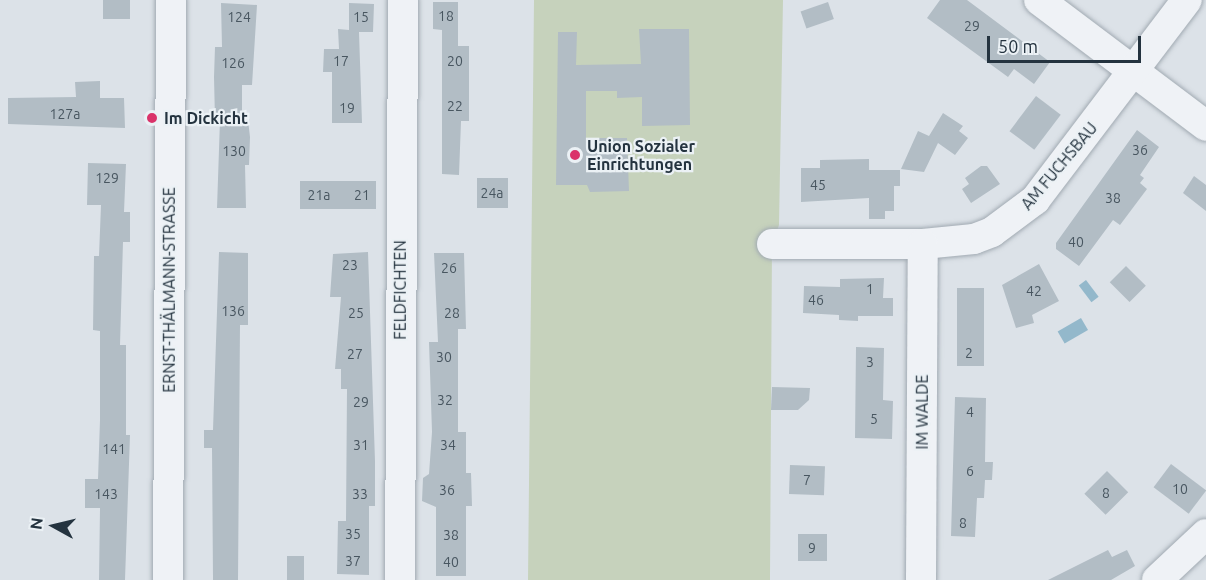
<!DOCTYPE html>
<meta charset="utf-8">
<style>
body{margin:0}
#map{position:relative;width:1206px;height:580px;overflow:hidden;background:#dce2e8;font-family:Ubuntu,sans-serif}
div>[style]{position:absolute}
.green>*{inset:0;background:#c6d2bc}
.water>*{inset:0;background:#93b8cb;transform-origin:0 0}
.building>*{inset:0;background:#b2bdc5;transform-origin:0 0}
.roads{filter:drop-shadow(0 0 2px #a1aab2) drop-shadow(0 0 2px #a1aab2)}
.minor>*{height:30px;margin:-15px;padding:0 15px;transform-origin:15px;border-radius:15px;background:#eff2f6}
.dots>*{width:16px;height:16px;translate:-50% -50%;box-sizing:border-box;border:3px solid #ebf1f5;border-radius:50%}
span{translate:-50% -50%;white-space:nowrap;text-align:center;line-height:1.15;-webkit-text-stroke:4.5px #ebf1f5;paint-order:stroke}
.number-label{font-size:14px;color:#485660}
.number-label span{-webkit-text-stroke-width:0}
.poi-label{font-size:16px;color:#24333f;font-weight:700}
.left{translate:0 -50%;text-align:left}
.street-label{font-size:16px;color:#24333f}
.north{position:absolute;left:24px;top:496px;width:60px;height:60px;-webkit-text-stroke:4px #ebf1f5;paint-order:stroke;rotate:278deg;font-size:16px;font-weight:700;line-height:24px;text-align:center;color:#24333f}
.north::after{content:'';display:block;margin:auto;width:21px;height:27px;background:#24333f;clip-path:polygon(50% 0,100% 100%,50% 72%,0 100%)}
.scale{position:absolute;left:987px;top:36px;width:154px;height:27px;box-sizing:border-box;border:3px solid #24333f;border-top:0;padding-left:8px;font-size:18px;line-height:21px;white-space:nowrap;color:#24333f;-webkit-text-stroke:4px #ebf1f5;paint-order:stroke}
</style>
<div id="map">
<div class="green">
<div style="clip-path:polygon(534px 0,783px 0,779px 225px,772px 244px,770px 580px,528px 580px)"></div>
</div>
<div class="water">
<div style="left:1086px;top:280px;width:21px;height:9px;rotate:53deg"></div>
<div style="left:1081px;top:318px;width:14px;height:27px;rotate:60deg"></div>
</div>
<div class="building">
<div style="left:103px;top:0;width:27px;height:19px"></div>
<div style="clip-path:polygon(940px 0,967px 0,1050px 62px,1034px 84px,1014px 69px,1008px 77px,927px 18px)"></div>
<div style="clip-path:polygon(433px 2px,458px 2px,458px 46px,469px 46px,469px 121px,461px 121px,459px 175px,442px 174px,442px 30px,433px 29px)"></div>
<div style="left:828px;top:2px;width:18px;height:29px;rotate:71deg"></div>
<div style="clip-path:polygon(221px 3px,257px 5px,252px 85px,242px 85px,242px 120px,248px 120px,250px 137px,249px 165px,245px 165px,246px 208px,217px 208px,220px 120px,215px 120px,214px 77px,215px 47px,222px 47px)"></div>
<div style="clip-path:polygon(349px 3px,374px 4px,373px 32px,359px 32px,362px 123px,332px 123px,332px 72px,323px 72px,324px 49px,339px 49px,338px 29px,349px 30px)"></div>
<div style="clip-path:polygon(639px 29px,689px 29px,690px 125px,642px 126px,642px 97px,617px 98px,617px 91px,586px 91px,586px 138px,627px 138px,629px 191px,590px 192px,587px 185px,556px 185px,558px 32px,577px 32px,576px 65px,641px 64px)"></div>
<div style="clip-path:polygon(100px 81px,100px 98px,124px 98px,125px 128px,8px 124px,8px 98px,76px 97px,75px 82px)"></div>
<div style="left:1036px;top:96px;width:31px;height:44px;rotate:37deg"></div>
<div style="clip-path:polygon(943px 113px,963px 126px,959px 131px,968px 138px,955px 155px,938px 143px,924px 172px,901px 169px,918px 131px,929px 136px)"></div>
<div style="clip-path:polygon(1137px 130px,1159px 147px,1140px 175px,1144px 178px,1140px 183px,1147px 189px,1120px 225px,1113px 220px,1079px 266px,1056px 249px,1056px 243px)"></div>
<div style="clip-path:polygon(869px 159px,869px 170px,900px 170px,900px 186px,894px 186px,894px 211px,885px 211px,885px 219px,869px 219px,869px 198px,801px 202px,801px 168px,820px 168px,820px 160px)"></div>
<div style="clip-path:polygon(88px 163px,126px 164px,124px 212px,130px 212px,130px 242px,123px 242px,120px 345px,126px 345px,126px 435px,130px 435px,125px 580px,99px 580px,100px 508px,85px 508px,85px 479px,98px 479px,100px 420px,100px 331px,93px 330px,94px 256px,99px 256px,101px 205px,87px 205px)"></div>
<div style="clip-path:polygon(981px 166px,987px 166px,1000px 184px,971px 203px,962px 189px,969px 184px,965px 178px)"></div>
<div style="clip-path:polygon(1194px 176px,1206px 185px,1206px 211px,1183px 193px)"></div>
<div style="left:477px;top:178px;width:31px;height:30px"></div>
<div style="left:300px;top:181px;width:76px;height:28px"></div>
<div style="clip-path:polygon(219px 252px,248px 253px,248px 325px,240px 325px,238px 580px,213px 580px,212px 448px,204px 448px,204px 430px,213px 430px)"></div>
<div style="clip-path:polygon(368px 252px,375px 461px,375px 506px,369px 506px,369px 575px,337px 574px,338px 521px,346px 521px,347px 389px,341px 389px,341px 369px,335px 369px,341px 297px,330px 297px,333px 254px)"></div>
<div style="clip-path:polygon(434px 253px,464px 253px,466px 329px,458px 329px,458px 432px,466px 432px,466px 473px,471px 473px,472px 506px,466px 506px,466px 576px,436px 576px,436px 507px,422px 501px,423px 478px,429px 474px,432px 432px,429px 342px,438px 342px)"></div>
<div style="clip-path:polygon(1039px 264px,1059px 301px,1032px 315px,1034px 323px,1016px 328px,1002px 285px)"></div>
<div style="left:1126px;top:266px;width:28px;height:23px;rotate:45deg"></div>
<div style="clip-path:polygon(884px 278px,883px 298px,893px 298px,893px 316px,858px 316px,858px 321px,839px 320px,839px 315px,803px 313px,804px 286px,840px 287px,840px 279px)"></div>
<div style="left:957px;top:288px;width:27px;height:78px"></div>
<div style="clip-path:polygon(856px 347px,884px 348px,883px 400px,893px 401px,892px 439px,855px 438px)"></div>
<div style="clip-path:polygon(772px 387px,810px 388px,809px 400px,798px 410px,771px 410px)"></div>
<div style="clip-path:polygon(955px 397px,986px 398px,985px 462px,993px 462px,992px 480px,985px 480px,984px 498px,977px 498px,975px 537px,951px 536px)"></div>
<div style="left:1171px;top:464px;width:44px;height:29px;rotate:37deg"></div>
<div style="left:790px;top:465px;width:35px;height:29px;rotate:2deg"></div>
<div style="left:1107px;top:471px;width:30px;height:32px;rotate:45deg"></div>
<div style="left:798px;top:534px;width:29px;height:27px"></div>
<div style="clip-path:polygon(1108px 550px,1112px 557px,1127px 550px,1135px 566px,1111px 580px,1048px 580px)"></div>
<div style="left:287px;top:556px;width:17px;height:24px"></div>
</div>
<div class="roads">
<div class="minor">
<div style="left:1039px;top:0;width:209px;rotate:37deg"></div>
<div style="left:772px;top:244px;width:151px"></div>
<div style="left:923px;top:244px;width:51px;rotate:-5.6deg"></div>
<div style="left:974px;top:239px;width:19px;rotate:-21deg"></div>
<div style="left:992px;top:232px;width:54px;rotate:-36.7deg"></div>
<div style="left:1035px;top:200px;width:251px;rotate:-52.8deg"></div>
<div style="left:168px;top:580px;width:580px;rotate:-89.7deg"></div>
<div style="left:400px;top:580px;width:580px;rotate:-89.7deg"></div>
<div style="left:921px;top:580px;width:336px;rotate:-89.7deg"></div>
<div style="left:1157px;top:580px;width:67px;rotate:-43.2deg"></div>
</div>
</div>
<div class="dots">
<div style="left:152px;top:118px;background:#da336a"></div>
<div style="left:575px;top:155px;background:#da336a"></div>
</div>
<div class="number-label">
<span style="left:446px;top:16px">18</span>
<span style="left:239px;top:17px">124</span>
<span style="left:361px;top:17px">15</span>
<span style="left:972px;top:26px">29</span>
<span style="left:341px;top:61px">17</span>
<span style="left:455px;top:61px">20</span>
<span style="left:233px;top:63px">126</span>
<span style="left:455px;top:106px">22</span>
<span style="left:347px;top:108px">19</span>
<span style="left:65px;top:114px">127a</span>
<span style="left:1140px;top:150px">36</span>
<span style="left:234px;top:151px">130</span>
<span style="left:107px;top:178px">129</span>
<span style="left:818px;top:185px">45</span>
<span style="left:492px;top:193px">24a</span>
<span style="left:319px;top:195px">21a</span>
<span style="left:362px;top:195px">21</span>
<span style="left:1113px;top:198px">38</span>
<span style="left:1076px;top:242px">40</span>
<span style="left:350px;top:265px">23</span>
<span style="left:449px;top:268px">26</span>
<span style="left:870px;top:289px">1</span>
<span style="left:1034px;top:291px">42</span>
<span style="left:816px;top:300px">46</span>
<span style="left:233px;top:311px">136</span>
<span style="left:356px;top:313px">25</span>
<span style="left:452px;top:313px">28</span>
<span style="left:969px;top:353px">2</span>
<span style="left:355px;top:354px">27</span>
<span style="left:444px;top:357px">30</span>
<span style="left:870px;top:362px">3</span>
<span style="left:445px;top:400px">32</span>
<span style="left:361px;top:402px">29</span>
<span style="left:970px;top:412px">4</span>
<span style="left:874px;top:419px">5</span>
<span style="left:361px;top:445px">31</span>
<span style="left:448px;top:445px">34</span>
<span style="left:114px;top:449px">141</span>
<span style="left:970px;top:471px">6</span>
<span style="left:807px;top:480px">7</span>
<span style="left:1180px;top:489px">10</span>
<span style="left:447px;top:490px">36</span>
<span style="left:1106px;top:493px">8</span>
<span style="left:106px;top:494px">143</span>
<span style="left:360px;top:494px">33</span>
<span style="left:963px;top:523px">8</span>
<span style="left:353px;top:534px">35</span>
<span style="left:451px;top:535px">38</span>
<span style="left:812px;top:548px">9</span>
<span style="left:353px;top:561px">37</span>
<span style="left:451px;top:562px">40</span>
</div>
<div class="poi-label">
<span class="left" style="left:164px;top:118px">Im Dickicht</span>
<span class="left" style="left:587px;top:155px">Union Sozialer<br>Einrichtungen</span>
</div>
<div class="street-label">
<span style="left:1059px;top:166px;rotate:-50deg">AM FUCHSBAU</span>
<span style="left:169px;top:290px;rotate:-90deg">ERNST-THÄLMANN-STRASSE</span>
<span style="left:400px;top:290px;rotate:-90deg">FELDFICHTEN</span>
<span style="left:922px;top:412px;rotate:-90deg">IM WALDE</span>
</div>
<div class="north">N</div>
<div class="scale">50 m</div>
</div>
